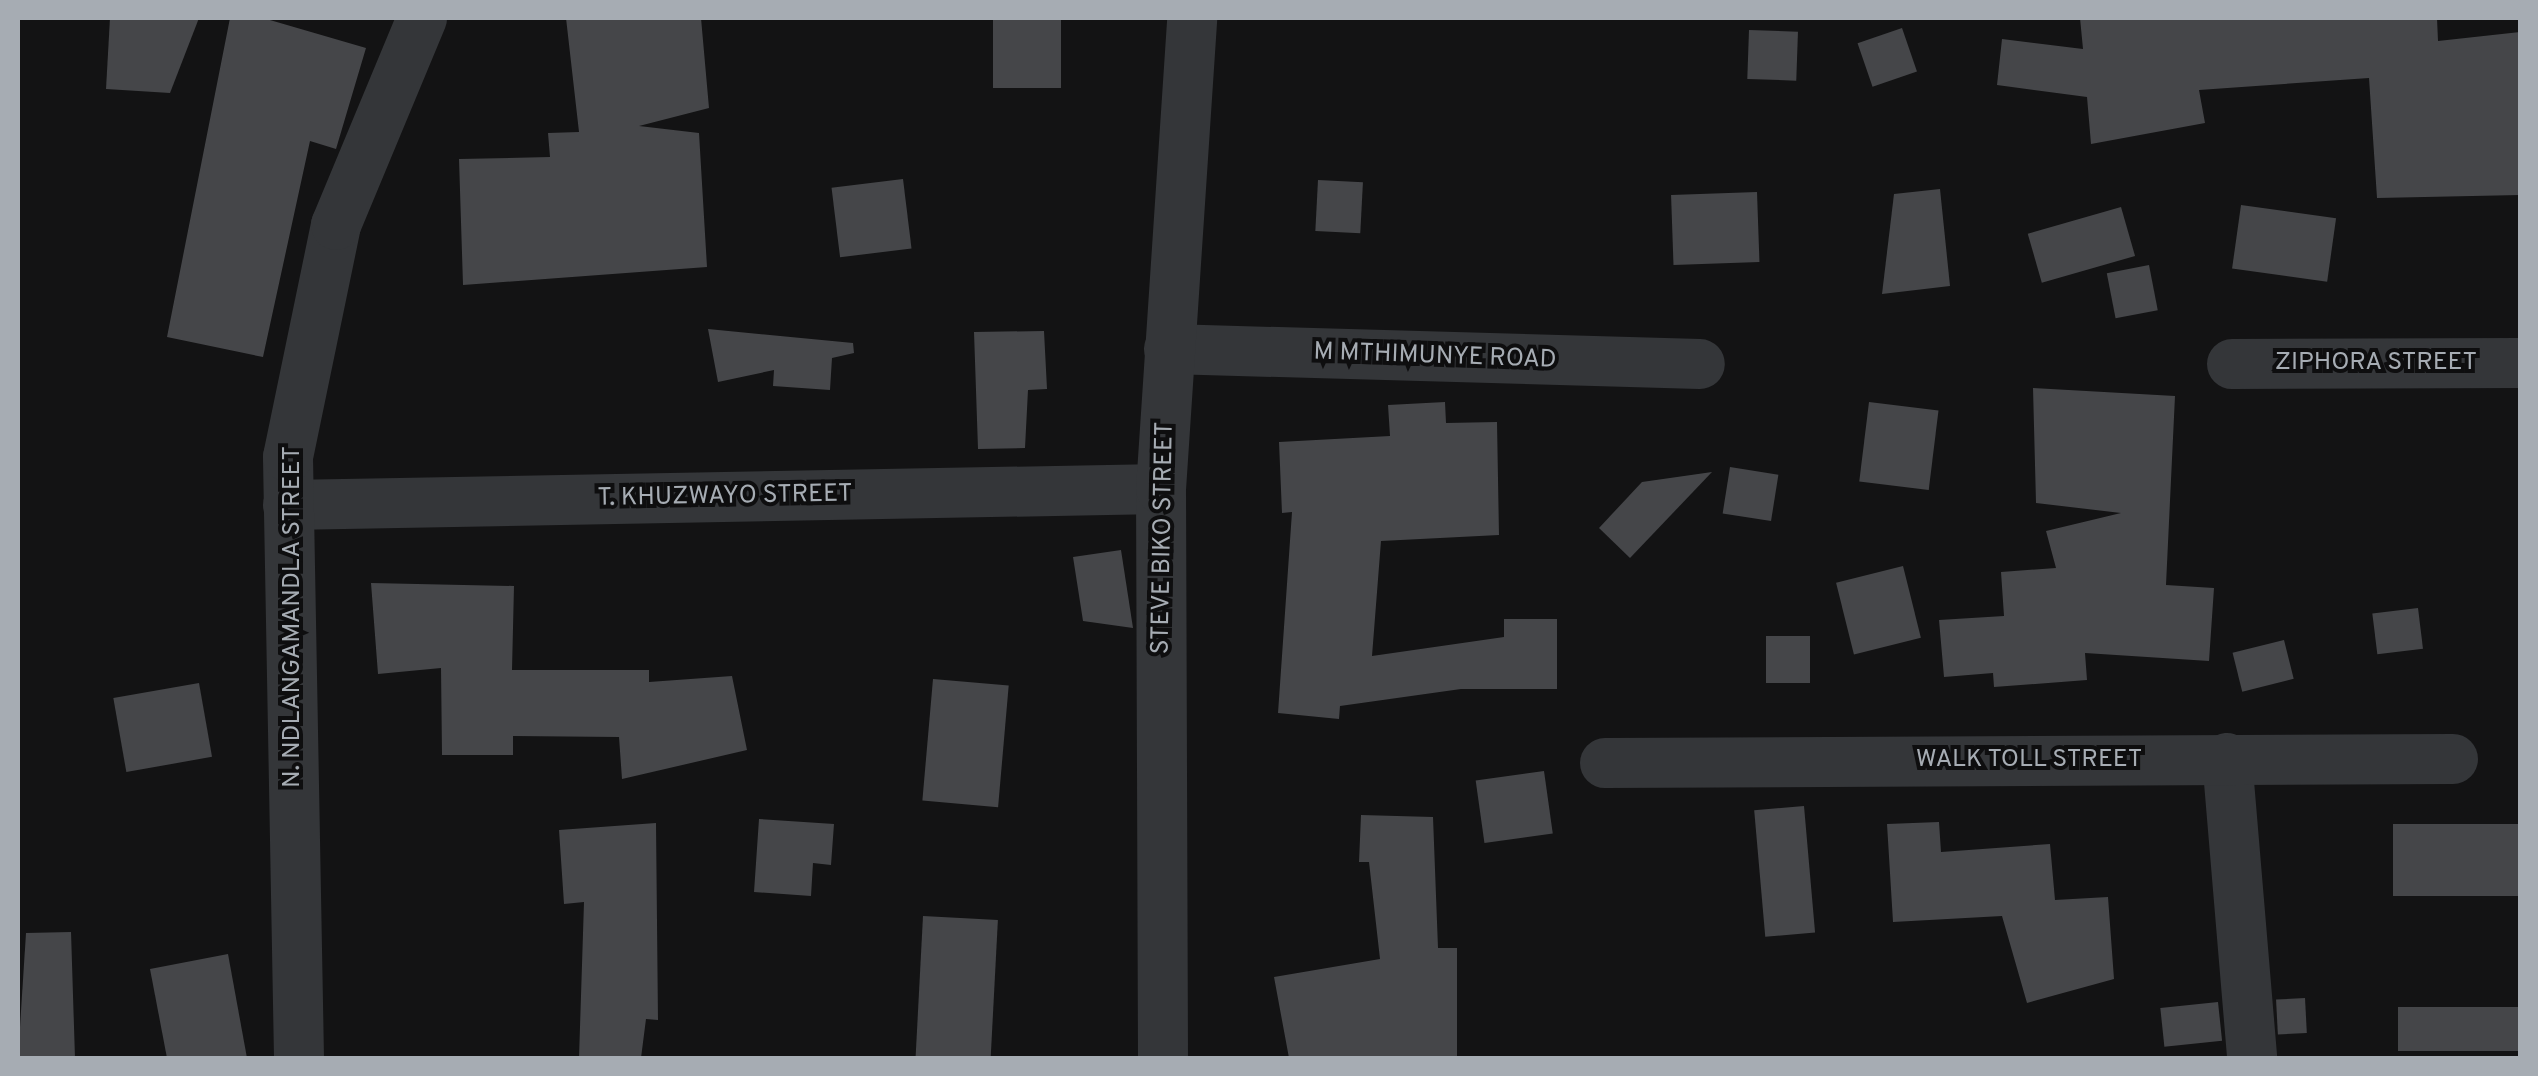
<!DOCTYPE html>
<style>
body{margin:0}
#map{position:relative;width:2538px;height:1076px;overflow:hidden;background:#131314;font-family:Overpass,sans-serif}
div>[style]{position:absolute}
.building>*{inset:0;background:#454649;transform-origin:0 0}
.minor>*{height:50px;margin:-25px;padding:0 25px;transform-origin:25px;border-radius:25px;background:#343639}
span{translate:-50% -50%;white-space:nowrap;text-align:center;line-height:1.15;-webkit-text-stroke:8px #0e0e0f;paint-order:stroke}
.street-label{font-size:25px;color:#a6acb3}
.frame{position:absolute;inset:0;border:20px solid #a6acb3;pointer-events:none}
</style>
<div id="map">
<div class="building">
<div style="clip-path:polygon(110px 18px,199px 18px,170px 93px,106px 89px)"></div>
<div style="clip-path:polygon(230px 18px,263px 18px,366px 48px,336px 149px,310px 141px,263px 357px,167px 337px)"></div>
<div style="clip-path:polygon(566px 18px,701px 18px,709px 108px,639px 126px,699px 133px,707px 267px,463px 285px,459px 159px,550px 157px,548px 133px,579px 132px)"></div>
<div style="left:993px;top:18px;width:68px;height:70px"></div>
<div style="clip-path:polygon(2080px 18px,2437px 18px,2438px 41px,2520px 32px,2520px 195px,2377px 198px,2369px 78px,2199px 90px,2205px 123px,2091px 144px,2087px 97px,1997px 85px,2002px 39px,2083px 49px)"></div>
<div style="left:1902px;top:28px;width:46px;height:47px;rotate:71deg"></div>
<div style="left:1749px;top:30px;width:49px;height:49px;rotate:2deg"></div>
<div style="left:903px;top:179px;width:70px;height:72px;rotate:83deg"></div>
<div style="left:1318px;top:180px;width:45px;height:51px;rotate:3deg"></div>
<div style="clip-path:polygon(1940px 189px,1950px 286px,1882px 294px,1894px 194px)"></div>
<div style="left:1757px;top:192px;width:70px;height:86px;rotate:88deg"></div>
<div style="left:2241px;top:205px;width:96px;height:64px;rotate:8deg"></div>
<div style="left:2121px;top:207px;width:51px;height:97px;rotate:74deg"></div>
<div style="left:2149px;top:265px;width:46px;height:43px;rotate:79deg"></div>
<div style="clip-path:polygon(708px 329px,853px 343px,854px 353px,832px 358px,830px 390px,773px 386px,774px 370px,718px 382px)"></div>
<div style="clip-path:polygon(1044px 331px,1047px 389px,1028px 390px,1025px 448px,978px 449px,974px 332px)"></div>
<div style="clip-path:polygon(2033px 388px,2175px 396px,2166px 585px,2214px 588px,2209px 661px,2085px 653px,2087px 680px,1994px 687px,1993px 673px,1944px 677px,1939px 620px,2004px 616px,2001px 572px,2056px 568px,2046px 531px,2121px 513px,2036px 503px)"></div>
<div style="clip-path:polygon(1445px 402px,1446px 423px,1497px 422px,1499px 535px,1381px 541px,1372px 656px,1504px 637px,1504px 619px,1557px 619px,1557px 689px,1461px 689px,1340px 706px,1339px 719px,1278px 713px,1292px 512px,1282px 513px,1279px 442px,1390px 436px,1388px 405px)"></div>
<div style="left:1869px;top:402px;width:70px;height:80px;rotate:7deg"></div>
<div style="left:1730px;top:467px;width:49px;height:47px;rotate:9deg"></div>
<div style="clip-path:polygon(1712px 472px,1630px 558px,1599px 528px,1642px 482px)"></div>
<div style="clip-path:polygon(1121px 550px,1133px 628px,1083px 621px,1073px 557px)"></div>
<div style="left:1903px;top:566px;width:74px;height:69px;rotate:76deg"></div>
<div style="clip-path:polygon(371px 583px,514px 586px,512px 670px,649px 670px,649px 682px,732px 676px,747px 750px,622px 779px,619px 737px,513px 736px,513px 755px,442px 755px,441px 668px,378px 674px)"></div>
<div style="left:2418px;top:608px;width:41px;height:46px;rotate:83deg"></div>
<div style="left:1766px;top:636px;width:44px;height:47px"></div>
<div style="left:2284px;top:640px;width:40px;height:53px;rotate:76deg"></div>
<div style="left:933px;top:679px;width:76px;height:122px;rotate:5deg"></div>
<div style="left:199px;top:683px;width:75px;height:87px;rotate:80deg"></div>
<div style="left:1544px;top:771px;width:63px;height:69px;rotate:82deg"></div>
<div style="left:1804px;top:806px;width:127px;height:50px;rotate:85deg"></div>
<div style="clip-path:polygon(1361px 815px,1433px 817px,1438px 948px,1457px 948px,1457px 1058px,1289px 1058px,1274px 977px,1380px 959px,1369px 862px,1359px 862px)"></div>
<div style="clip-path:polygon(759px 819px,834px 824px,831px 865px,813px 863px,811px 896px,754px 892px)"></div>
<div style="clip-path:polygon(1939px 822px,1941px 852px,2050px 844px,2055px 900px,2108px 897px,2114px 979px,2027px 1003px,2002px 916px,1893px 922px,1887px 824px)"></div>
<div style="clip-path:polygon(656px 823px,658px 1020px,646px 1019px,641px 1058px,579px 1058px,584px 902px,564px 904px,559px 830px)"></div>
<div style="left:2520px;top:824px;width:72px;height:127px;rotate:90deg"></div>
<div style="left:923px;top:916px;width:75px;height:142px;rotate:3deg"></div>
<div style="clip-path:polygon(71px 932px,75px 1058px,18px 1058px,26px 933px)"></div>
<div style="clip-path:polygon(228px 954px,247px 1058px,167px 1058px,150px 969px)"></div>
<div style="left:2305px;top:998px;width:35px;height:29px;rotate:87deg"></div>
<div style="left:2218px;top:1002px;width:39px;height:58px;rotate:84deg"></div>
<div style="left:2520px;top:1007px;width:44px;height:122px;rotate:90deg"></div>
</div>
<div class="minor">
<div style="left:1169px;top:349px;width:531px;rotate:1.62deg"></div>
<div style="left:2232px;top:364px;width:288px;rotate:-0.2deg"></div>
<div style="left:288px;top:505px;width:873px;rotate:-1.05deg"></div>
<div style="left:2227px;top:758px;width:301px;rotate:85.2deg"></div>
<div style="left:1605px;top:763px;width:848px;rotate:-0.27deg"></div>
<div style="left:299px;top:1058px;width:601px;rotate:-91.05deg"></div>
<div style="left:288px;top:457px;width:237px;rotate:-78.3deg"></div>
<div style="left:336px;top:225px;width:224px;rotate:-67.4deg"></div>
<div style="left:1163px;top:1058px;width:569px;rotate:-90.2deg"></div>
<div style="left:1161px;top:489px;width:472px;rotate:-86.2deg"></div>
</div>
<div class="street-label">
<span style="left:1435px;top:357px;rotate:2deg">M MTHIMUNYE ROAD</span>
<span style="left:2376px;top:363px">ZIPHORA STREET</span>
<span style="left:725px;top:497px;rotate:-1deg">T. KHUZWAYO STREET</span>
<span style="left:1164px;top:538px;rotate:-89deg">STEVE BIKO STREET</span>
<span style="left:293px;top:617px;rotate:-90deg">N. NDLANGAMANDLA STREET</span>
<span style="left:2029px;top:760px">WALK TOLL STREET</span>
</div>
<div class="frame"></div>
</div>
